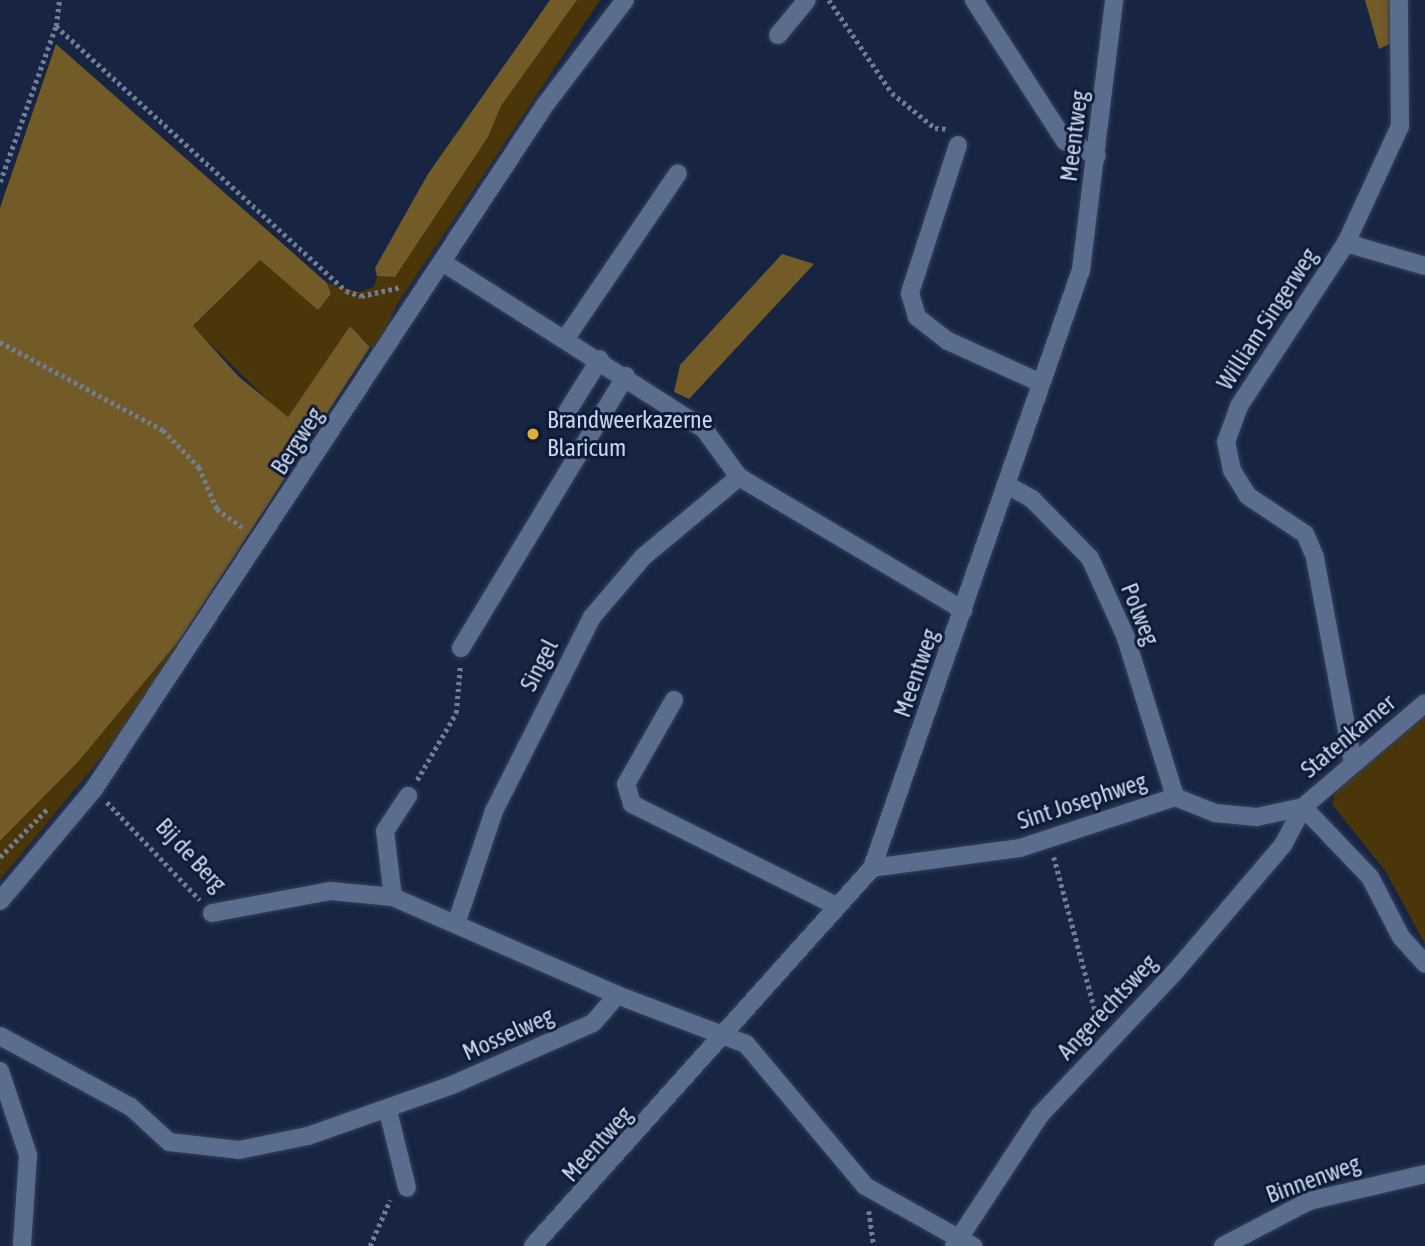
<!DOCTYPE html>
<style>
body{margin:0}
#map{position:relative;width:1425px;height:1246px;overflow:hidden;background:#172542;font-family:"Asap Condensed",sans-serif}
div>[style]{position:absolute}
.green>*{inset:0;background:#4a3608}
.forest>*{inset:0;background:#735b27}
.path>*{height:4.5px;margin-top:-2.25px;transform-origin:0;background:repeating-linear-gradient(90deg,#717d95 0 3.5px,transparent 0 7px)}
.roads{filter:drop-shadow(0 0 2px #36405a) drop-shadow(0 0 2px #36405a)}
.minor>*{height:18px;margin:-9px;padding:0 9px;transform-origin:9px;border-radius:9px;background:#5b6d8f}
.dots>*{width:19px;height:19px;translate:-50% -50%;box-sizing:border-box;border:4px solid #0e1b38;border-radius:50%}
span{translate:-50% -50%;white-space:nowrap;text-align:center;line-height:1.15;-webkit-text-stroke:6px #0e1b38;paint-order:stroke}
.street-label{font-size:24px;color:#c9d3e7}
.poi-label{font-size:24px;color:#c9d3e7}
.left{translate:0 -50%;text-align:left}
</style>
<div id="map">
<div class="green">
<div style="clip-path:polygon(577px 0,600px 0,396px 306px,376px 352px,350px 326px,288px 417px,278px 410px,193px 327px,260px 260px,318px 309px,331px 294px,327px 283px,359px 292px,374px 287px,377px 276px,395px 277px,488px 137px,501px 106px)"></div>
<div style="clip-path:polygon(181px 638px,179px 654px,134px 718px,0 880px,0 841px,78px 762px)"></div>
<div style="clip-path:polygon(1425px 715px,1425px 944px,1386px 872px,1332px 804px,1336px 792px)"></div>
</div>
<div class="forest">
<div style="clip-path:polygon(550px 0,577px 0,501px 106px,488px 137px,395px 277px,377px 276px,375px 268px,428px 174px)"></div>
<div style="clip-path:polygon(1365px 0,1397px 0,1400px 39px,1379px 49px)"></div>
<div style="clip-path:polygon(56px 44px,327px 283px,331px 294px,318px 310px,260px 260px,193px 326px,238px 376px,288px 417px,350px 326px,370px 347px,181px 638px,78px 762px,0 841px,0 208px)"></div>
<div style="clip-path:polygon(782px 254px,814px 264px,689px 399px,674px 392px,680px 365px)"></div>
</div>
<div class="path">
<div style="left:829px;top:0;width:112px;rotate:55.9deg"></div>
<div style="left:892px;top:93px;width:55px;rotate:39.1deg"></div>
<div style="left:935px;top:128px;width:12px;rotate:5deg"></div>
<div style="left:56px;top:26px;width:393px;rotate:42.4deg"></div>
<div style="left:346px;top:291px;width:16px;rotate:18deg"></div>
<div style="left:361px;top:296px;width:41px;rotate:-12.7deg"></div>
<div style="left:0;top:182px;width:166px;rotate:-70.3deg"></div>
<div style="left:56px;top:26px;width:26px;rotate:-83deg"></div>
<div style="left:0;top:342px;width:185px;rotate:28.4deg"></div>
<div style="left:163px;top:430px;width:52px;rotate:45.8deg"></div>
<div style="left:199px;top:467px;width:46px;rotate:66.8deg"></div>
<div style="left:217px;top:509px;width:31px;rotate:36deg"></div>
<div style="left:417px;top:780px;width:78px;rotate:-59.8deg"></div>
<div style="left:456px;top:713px;width:47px;rotate:-85.1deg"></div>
<div style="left:107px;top:802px;width:135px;rotate:46.5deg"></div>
<div style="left:0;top:857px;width:69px;rotate:-45.6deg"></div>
<div style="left:1054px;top:857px;width:174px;rotate:75deg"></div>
<div style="left:869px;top:1211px;width:35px;rotate:82deg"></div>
<div style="left:370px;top:1246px;width:50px;rotate:-66.5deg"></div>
</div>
<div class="roads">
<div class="minor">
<div style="left:974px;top:0;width:168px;rotate:57.2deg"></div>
<div style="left:1065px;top:141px;width:35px;rotate:25deg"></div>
<div style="left:778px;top:35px;width:45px;rotate:-50.4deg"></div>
<div style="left:958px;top:145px;width:156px;rotate:108deg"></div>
<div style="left:910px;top:293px;width:25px;rotate:74deg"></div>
<div style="left:917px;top:317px;width:39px;rotate:38deg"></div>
<div style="left:948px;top:341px;width:102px;rotate:24.3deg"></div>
<div style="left:1346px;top:243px;width:82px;rotate:16.2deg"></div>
<div style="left:442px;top:262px;width:311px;rotate:32.5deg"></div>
<div style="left:704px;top:429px;width:59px;rotate:53.9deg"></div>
<div style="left:566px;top:338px;width:199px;rotate:-55.8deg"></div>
<div style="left:567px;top:412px;width:62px;rotate:-58.1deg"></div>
<div style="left:1007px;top:485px;width:29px;rotate:29deg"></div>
<div style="left:1032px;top:499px;width:83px;rotate:45.5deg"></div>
<div style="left:1090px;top:558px;width:85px;rotate:65.6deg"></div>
<div style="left:1125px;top:635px;width:170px;rotate:72.8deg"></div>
<div style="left:461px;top:648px;width:318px;rotate:-58.8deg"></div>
<div style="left:674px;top:700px;width:97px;rotate:119.7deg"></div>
<div style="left:626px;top:784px;width:21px;rotate:73deg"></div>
<div style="left:632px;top:804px;width:229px;rotate:26.5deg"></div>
<div style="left:1353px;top:763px;width:209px;rotate:-100.5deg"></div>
<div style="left:1315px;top:557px;width:25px;rotate:-113deg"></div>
<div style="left:1305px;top:534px;width:69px;rotate:-146.3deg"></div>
<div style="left:1248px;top:496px;width:31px;rotate:-122deg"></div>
<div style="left:1232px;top:470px;width:29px;rotate:-102deg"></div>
<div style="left:1226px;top:442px;width:38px;rotate:-70deg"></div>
<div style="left:1239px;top:406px;width:195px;rotate:-56.7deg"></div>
<div style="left:1346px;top:243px;width:129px;rotate:-65.2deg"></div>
<div style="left:1400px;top:126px;width:126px;rotate:-90.5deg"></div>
<div style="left:1303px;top:807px;width:97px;rotate:46.3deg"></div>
<div style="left:1370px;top:877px;width:68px;rotate:62.7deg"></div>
<div style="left:1401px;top:937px;width:36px;rotate:48deg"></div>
<div style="left:872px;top:868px;width:149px;rotate:-7.7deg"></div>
<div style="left:1020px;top:848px;width:163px;rotate:-18.2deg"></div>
<div style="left:1175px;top:797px;width:43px;rotate:21.8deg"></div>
<div style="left:1215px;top:813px;width:42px;rotate:5.4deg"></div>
<div style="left:1257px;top:817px;width:47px;rotate:-12.3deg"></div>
<div style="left:393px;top:897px;width:66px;rotate:-96.9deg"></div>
<div style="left:385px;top:831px;width:42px;rotate:-56.7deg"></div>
<div style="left:0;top:901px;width:146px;rotate:-50deg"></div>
<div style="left:94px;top:789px;width:819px;rotate:-56.6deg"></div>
<div style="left:545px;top:105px;width:132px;rotate:-52.7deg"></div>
<div style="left:212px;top:913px;width:121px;rotate:-10.5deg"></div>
<div style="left:331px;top:891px;width:62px;rotate:5.5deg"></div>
<div style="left:393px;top:897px;width:244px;rotate:23.6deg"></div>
<div style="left:456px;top:924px;width:119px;rotate:-71.4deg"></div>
<div style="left:494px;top:811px;width:217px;rotate:-63.2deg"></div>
<div style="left:592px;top:617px;width:79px;rotate:-49.6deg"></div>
<div style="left:643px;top:557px;width:125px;rotate:-39.8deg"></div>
<div style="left:739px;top:477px;width:261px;rotate:30.7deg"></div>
<div style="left:0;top:1036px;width:149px;rotate:28.5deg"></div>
<div style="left:131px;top:1107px;width:52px;rotate:42.6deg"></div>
<div style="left:169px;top:1142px;width:70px;rotate:6.5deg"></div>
<div style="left:239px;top:1150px;width:70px;rotate:-11.5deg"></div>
<div style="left:308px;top:1136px;width:153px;rotate:-19.5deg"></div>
<div style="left:452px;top:1085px;width:154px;rotate:-23.7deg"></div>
<div style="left:593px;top:1023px;width:37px;rotate:-49deg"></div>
<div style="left:617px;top:995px;width:138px;rotate:20.8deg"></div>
<div style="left:746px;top:1044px;width:185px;rotate:50deg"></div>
<div style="left:865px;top:1186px;width:124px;rotate:29.1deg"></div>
<div style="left:0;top:1071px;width:89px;rotate:71.6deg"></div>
<div style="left:28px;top:1155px;width:91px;rotate:93.8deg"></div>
<div style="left:388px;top:1111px;width:79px;rotate:76.1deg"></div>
<div style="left:533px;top:1246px;width:508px;rotate:-48.11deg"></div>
<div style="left:872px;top:868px;width:633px;rotate:-70.74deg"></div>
<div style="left:1081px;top:270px;width:272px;rotate:-83deg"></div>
<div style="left:954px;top:1246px;width:157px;rotate:-56.7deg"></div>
<div style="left:1040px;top:1115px;width:195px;rotate:-46.7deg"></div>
<div style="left:1174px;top:973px;width:168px;rotate:-49.6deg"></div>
<div style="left:1283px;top:845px;width:43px;rotate:-62.2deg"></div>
<div style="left:1303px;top:807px;width:160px;rotate:-40.4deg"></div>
<div style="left:1223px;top:1246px;width:97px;rotate:-27.6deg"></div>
<div style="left:1309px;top:1201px;width:119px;rotate:-13.1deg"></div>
</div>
</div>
<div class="dots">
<div style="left:533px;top:434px;background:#e3ae35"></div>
</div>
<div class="street-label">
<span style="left:1074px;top:136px;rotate:-83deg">Meentweg</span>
<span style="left:1267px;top:319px;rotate:-57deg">William Singerweg</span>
<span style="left:297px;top:441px;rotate:-57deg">Bergweg</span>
<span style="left:1140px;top:614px;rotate:68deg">Polweg</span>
<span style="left:539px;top:665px;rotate:-63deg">Singel</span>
<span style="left:916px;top:673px;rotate:-71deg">Meentweg</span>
<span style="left:1348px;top:736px;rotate:-40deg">Statenkamer</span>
<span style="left:1082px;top:801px;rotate:-18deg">Sint Josephweg</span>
<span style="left:191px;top:855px;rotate:47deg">Bij de Berg</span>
<span style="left:1107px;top:1007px;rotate:-47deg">Angerechtsweg</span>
<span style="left:508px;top:1034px;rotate:-24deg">Mosselweg</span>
<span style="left:597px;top:1144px;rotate:-48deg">Meentweg</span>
<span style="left:1313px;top:1179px;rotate:-20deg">Binnenweg</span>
</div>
<div class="poi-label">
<span class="left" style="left:547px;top:434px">Brandweerkazerne<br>Blaricum</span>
</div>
</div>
